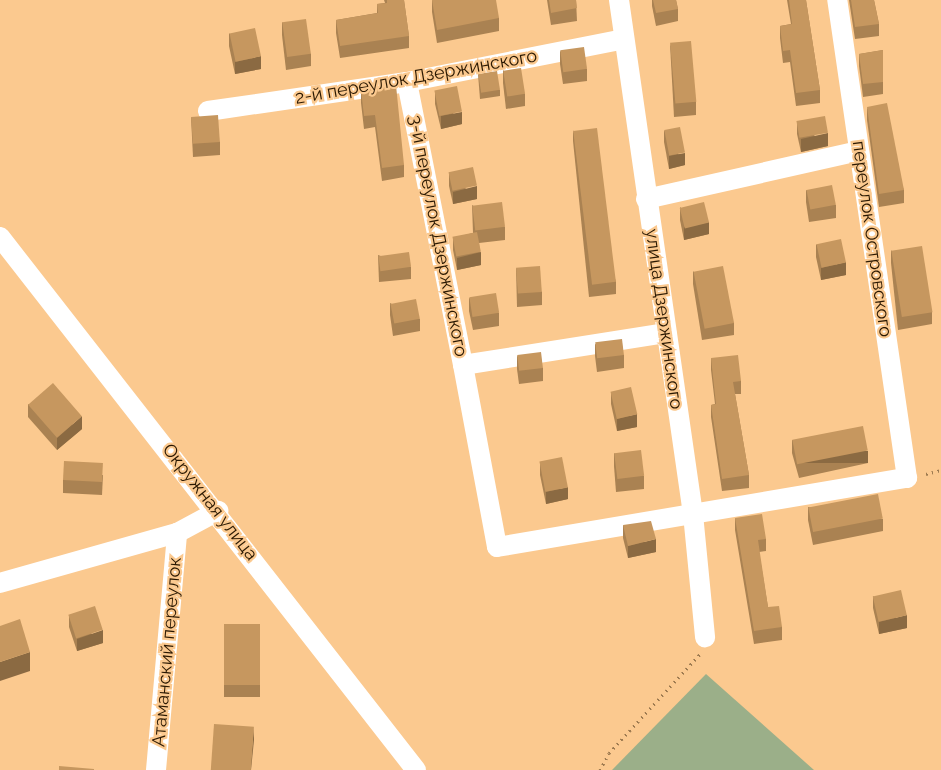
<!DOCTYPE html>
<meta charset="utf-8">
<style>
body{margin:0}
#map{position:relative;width:941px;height:770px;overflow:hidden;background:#fbc98f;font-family:Raleway,sans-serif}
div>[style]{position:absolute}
.green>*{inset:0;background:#9baf89}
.path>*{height:3px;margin-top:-1.5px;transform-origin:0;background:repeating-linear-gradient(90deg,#9d7a50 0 1.5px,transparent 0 6px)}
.minor>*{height:20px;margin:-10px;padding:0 10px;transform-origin:10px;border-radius:10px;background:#fff}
.wall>*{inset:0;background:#aa8252;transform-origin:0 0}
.shaded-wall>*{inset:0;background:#8b6a42;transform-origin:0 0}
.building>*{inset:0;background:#c6975f;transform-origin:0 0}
span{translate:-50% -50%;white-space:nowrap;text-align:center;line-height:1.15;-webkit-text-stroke:4.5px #fbc98f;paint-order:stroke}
.street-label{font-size:18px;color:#2a1802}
</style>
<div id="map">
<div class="green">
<div style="clip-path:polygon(706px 674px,814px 770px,612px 770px)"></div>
</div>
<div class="path">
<div style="left:926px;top:474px;width:16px;rotate:-15deg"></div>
<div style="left:600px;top:770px;width:19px;rotate:-62deg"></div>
<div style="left:609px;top:753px;width:134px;rotate:-47.4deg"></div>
</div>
<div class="minor">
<div style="left:619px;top:0;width:519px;rotate:81.81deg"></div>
<div style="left:693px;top:514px;width:124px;rotate:84.4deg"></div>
<div style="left:407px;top:82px;width:288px;rotate:78.8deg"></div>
<div style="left:463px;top:365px;width:206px;rotate:-9deg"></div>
<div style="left:208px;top:111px;width:201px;rotate:-8.3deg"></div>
<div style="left:407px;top:82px;width:221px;rotate:-11.2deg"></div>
<div style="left:646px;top:199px;width:218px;rotate:-12.7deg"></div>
<div style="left:0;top:237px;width:676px;rotate:52.03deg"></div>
<div style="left:463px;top:365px;width:185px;rotate:79.4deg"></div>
<div style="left:497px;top:547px;width:416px;rotate:-9.6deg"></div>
<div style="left:907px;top:478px;width:483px;rotate:-98.3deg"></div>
<div style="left:0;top:583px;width:184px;rotate:-15.8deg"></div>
<div style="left:177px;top:533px;width:47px;rotate:-28.2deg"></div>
<div style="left:156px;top:770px;width:238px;rotate:-84.9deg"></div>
</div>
<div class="wall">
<div style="clip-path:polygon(384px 0,404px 0,409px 36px,409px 48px,340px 58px,336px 33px,336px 20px,377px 13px,377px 4px,385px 3px)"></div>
<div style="clip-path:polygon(432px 0,499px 18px,499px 31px,437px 43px,432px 12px)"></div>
<div style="clip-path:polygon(547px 0,576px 0,577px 21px,551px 25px)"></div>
<div style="clip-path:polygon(652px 0,676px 0,678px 9px,678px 21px,656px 26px,652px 6px)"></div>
<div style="clip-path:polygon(787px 0,806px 0,820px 90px,820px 103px,796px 106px,790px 62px,783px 63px,780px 38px,780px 26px,791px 24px)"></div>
<div style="clip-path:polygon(849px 0,874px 0,879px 24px,879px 36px,855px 39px)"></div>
<div style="clip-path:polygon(282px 22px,311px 54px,311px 66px,286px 70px,282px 35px)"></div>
<div style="clip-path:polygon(229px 33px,261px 69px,235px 74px,229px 46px)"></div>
<div style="clip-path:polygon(670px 44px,696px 102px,696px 115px,674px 117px)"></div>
<div style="clip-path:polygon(883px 50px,883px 94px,863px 97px,859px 66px,859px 54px)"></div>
<div style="clip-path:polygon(560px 51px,587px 69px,587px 81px,563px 84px,560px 64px)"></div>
<div style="clip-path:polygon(503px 70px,525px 94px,525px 106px,506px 109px,503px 83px)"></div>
<div style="clip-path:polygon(478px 74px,500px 90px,500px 96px,480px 99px)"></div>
<div style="clip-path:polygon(361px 90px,404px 165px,404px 177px,382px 181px,375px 127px,364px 129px,361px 103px)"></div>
<div style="clip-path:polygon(435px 91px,462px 124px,441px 129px,435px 104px)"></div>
<div style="clip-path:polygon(867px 107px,904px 190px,904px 203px,879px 207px,867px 120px)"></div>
<div style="clip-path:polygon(191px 117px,220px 142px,220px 155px,193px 157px)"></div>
<div style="clip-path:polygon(797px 122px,828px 146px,801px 152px,797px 134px)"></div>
<div style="clip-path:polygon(573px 130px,616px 282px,616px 294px,589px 297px,573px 141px)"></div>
<div style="clip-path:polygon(664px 130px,685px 165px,669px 169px,664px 142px)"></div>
<div style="clip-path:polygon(449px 173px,477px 199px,453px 204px,449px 186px)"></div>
<div style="clip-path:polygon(806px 190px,836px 205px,836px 218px,809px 222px,806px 202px)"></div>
<div style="clip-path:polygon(472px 205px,505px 227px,505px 240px,479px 243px,481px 265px,457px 270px,453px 250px,453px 238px,473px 233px)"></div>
<div style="clip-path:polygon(680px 207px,709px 234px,684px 240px,680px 220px)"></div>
<div style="clip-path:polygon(816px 244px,846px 275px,821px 280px,816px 257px)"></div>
<div style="clip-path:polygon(891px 250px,932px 312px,932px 324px,898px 330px,891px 263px)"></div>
<div style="clip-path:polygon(378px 255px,411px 267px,411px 279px,379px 282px)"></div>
<div style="clip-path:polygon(516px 268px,542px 292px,542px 305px,517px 307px)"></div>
<div style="clip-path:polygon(693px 271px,734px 323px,734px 335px,702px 340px,693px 284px)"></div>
<div style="clip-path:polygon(469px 298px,499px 313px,499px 326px,473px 330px,469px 311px)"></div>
<div style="clip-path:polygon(390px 303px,420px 319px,420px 331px,393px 336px,390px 315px)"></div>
<div style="clip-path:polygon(595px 344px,624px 355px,624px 368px,597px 372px,595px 356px)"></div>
<div style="clip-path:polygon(517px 356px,543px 368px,543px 381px,519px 384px,517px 369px)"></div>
<div style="clip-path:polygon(711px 358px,741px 381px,741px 394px,735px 394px,749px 475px,749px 488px,722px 491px,711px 417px,711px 405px,715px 404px,711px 370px)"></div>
<div style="clip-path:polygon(611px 392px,637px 427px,617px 431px,611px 404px)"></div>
<div style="clip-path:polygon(28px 404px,82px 429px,57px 450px,28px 417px)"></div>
<div style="clip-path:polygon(792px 440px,868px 463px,799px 478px,792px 453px)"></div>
<div style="clip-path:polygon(614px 453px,644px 476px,644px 489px,616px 492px,614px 466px)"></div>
<div style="clip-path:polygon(540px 462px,568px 499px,546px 504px,540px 475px)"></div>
<div style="clip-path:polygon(103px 475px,102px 495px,63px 493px,63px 480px)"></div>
<div style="clip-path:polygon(808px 507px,883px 519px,883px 531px,813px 545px,808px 520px)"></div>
<div style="clip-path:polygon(735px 518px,766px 539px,766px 551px,759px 552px,768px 607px,782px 627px,782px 640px,754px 644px,735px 530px)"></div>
<div style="clip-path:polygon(623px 525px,656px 552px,628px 558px,623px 538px)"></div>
<div style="clip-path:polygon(873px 596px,907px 628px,879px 634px,873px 608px)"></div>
<div style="clip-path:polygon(69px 615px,103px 643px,77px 651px,69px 627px)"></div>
<div style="left:224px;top:624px;width:36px;height:73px"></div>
</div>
<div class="shaded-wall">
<div style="clip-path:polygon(261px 56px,261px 69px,235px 74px,235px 62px)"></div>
<div style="clip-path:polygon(462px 112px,462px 124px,441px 129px,441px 116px)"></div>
<div style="clip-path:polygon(828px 133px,828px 146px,801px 152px,801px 139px)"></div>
<div style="clip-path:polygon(685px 153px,685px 165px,669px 169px,669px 156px)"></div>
<div style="clip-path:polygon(477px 186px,477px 199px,453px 204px,453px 192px)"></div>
<div style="clip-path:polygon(709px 222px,709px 234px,684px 240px,684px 227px)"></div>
<div style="clip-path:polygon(481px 252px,481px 265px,457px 270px,457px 258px)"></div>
<div style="clip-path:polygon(846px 262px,846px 275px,821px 280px,821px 268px)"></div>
<div style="clip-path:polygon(637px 414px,637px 427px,617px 431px,617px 419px)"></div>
<div style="clip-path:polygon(82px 416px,82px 429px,57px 450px,57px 438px)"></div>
<div style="left:868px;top:451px;width:12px;height:71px;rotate:90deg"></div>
<div style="clip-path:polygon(568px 487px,568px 499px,546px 504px,546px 492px)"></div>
<div style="clip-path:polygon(656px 539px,656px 552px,628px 558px,628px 546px)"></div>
<div style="clip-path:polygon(907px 615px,907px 628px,879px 634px,879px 622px)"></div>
<div style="clip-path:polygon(103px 630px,103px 643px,77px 651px,77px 639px)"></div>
<div style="clip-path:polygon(30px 652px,30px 671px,0 681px,0 662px)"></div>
<div style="clip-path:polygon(254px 727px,254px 740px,251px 770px,250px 770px)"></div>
</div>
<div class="building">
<div style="clip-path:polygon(387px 0,404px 0,409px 36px,340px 46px,336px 20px,378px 13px,377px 4px,387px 3px)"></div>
<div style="clip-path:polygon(432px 0,496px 0,499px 18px,437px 30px)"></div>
<div style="clip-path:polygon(549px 0,576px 0,577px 8px,551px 13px)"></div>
<div style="clip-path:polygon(653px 0,676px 0,678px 9px,656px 13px)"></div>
<div style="clip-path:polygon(789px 0,806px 0,820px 90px,796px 93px,790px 50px,783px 51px,780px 26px,792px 24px)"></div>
<div style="clip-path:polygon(851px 0,874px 0,879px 24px,855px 27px)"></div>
<div style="left:306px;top:19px;width:35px;height:24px;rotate:82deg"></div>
<div style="left:255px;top:28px;width:29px;height:26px;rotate:78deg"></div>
<div style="left:691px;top:41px;width:61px;height:21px;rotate:85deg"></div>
<div style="left:584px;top:47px;width:22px;height:24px;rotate:82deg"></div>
<div style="clip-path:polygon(883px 50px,883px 82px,863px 84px,859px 54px)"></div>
<div style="left:521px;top:68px;width:26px;height:18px;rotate:81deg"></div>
<div style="left:497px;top:71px;width:19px;height:19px;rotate:81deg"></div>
<div style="clip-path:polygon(396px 85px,404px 165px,382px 168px,375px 115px,364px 116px,361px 90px)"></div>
<div style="left:457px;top:86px;width:26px;height:23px;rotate:79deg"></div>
<div style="clip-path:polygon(887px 103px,904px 190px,879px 194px,867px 107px)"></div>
<div style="left:218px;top:115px;width:27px;height:27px;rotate:86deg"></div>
<div style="left:825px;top:116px;width:17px;height:29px;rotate:80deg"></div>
<div style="left:680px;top:127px;width:26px;height:16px;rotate:79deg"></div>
<div style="left:597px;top:128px;width:155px;height:24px;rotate:83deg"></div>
<div style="left:473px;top:167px;width:19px;height:25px;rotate:78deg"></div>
<div style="left:832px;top:185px;width:20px;height:26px;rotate:79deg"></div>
<div style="left:502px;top:202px;width:25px;height:30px;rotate:83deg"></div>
<div style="left:704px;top:202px;width:21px;height:25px;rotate:76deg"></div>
<div style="left:477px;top:232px;width:20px;height:25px;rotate:79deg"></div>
<div style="left:841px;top:239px;width:24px;height:25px;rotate:78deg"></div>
<div style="left:922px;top:246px;width:67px;height:31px;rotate:81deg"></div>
<div style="left:409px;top:252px;width:15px;height:31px;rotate:82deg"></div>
<div style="left:540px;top:266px;width:26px;height:24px;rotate:86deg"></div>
<div style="left:723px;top:266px;width:58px;height:30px;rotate:79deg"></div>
<div style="left:496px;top:293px;width:20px;height:27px;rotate:81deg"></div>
<div style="left:416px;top:299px;width:20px;height:26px;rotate:79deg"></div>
<div style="left:622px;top:339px;width:16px;height:27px;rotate:83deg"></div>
<div style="left:541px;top:352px;width:16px;height:24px;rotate:83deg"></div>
<div style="clip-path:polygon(738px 355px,741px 381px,733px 382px,749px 475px,722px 479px,711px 405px,716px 404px,711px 358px)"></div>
<div style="left:53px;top:383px;width:44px;height:33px;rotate:49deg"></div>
<div style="left:631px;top:387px;width:28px;height:21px;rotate:77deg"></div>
<div style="left:863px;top:426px;width:25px;height:72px;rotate:79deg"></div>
<div style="left:641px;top:450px;width:26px;height:27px;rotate:83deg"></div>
<div style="left:562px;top:457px;width:31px;height:23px;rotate:79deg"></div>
<div style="left:64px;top:461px;width:39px;height:19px;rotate:3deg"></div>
<div style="left:878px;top:494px;width:25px;height:71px;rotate:79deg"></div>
<div style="clip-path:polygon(762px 514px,766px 539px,758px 540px,768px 607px,779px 606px,782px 627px,754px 631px,735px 518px)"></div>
<div style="clip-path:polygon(651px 521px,656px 539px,628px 546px,623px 525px)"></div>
<div style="left:901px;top:590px;width:26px;height:29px;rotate:77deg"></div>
<div style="left:95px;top:606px;width:25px;height:28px;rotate:72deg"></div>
<div style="clip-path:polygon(20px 619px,30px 652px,0 662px,0 626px)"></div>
<div style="left:224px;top:624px;width:36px;height:61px"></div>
<div style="left:214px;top:724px;width:40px;height:46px;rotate:4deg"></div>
<div style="clip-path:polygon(59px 766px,94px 769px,94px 770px,59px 770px)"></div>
</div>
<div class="street-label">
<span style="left:416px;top:77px;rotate:-10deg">2-й переулок Дзержинского</span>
<span style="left:438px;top:236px;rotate:79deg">3-й переулок Дзержинского</span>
<span style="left:872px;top:239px;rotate:82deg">переулок Островского</span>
<span style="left:664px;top:319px;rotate:82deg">улица Дзержинского</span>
<span style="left:210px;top:502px;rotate:52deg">Окружная улица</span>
<span style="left:167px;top:652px;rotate:-85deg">Атаманский переулок</span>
</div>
</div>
